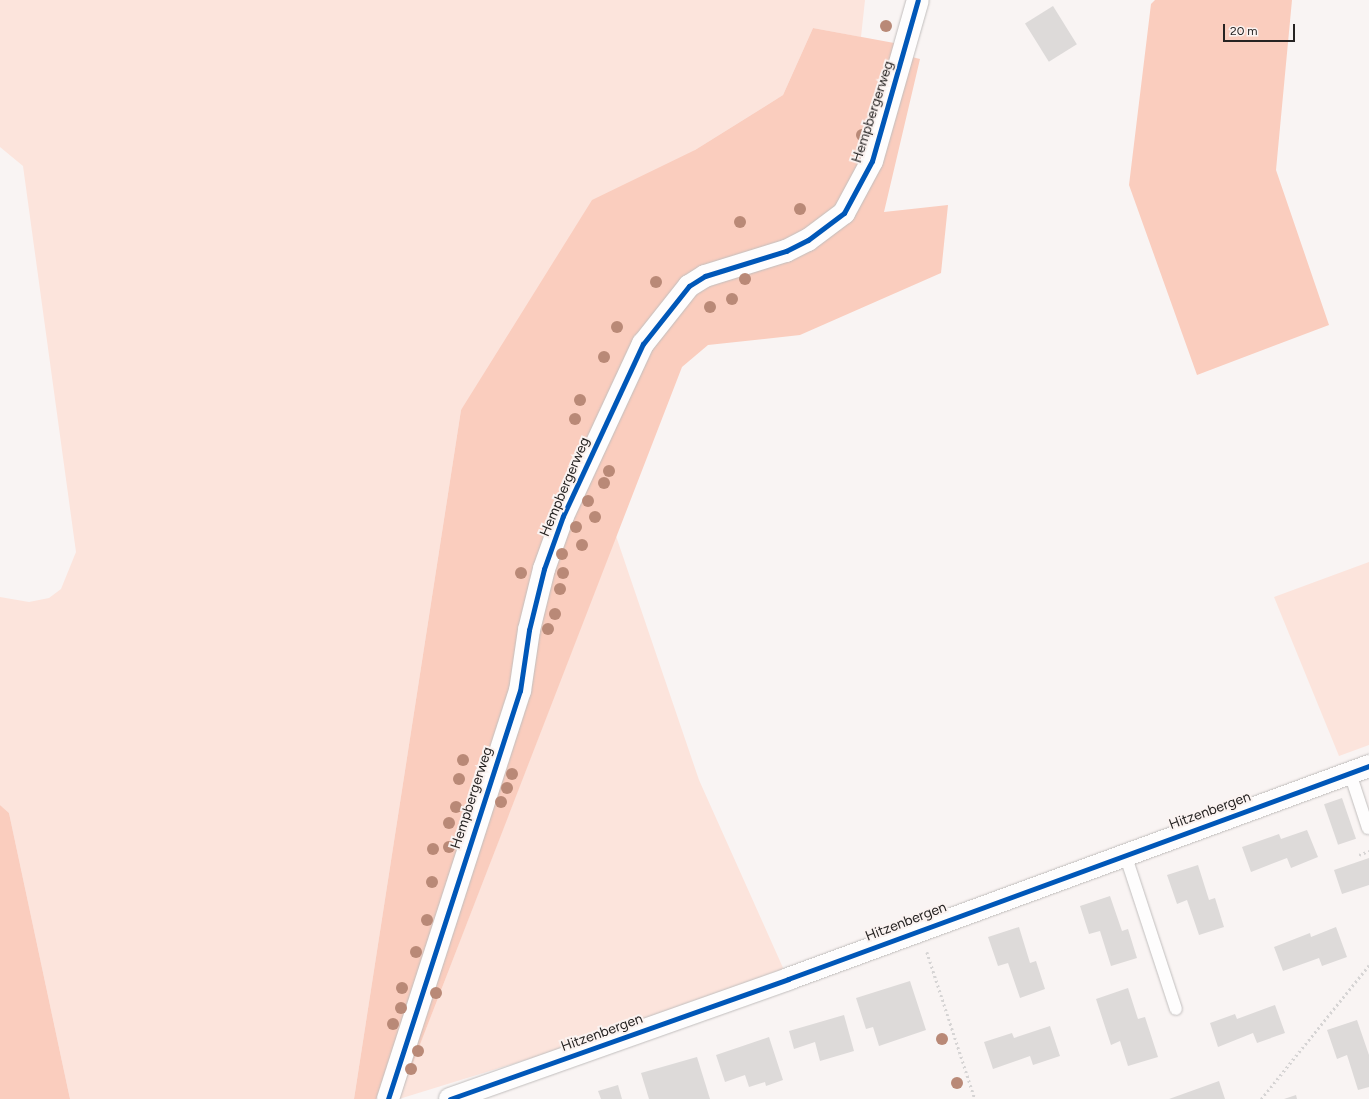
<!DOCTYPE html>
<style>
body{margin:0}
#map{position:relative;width:1369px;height:1099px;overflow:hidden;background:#f9f4f3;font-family:Figtree,sans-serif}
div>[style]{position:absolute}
.green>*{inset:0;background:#fce4dc}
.forest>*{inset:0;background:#facdbe}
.building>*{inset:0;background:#dddad9;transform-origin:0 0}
.path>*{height:2.5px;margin-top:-1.25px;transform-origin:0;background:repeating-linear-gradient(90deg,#d6d4d4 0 2px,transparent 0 5px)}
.roads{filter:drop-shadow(0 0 1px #c1bebd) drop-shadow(0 0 1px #c1bebd)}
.service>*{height:12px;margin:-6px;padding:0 6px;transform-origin:6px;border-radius:6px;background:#fefdfd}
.minor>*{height:22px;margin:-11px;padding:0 11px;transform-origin:11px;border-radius:11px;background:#fefdfd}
.cycleway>*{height:5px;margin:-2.5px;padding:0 2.5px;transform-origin:2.5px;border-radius:2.5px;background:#0057b8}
.trees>*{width:12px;height:12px;margin:-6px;border-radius:50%;background:#b98977}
span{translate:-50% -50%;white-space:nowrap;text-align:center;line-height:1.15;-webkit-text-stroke:4px #fbf3f1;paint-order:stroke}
.street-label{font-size:14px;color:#262322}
.scale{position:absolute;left:1223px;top:24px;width:72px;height:18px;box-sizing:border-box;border:2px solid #262322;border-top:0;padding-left:5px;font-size:12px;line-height:14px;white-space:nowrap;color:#262322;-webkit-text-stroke:3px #fbf3f1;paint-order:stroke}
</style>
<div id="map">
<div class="green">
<div style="clip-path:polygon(0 0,865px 0,861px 37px,813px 28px,783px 95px,695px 150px,461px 410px,354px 1099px,70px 1099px,9px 813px,0 805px,0 597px,29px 602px,49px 598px,61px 589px,76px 552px,23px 166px,0 147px)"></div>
<div style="clip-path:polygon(616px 536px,699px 780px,788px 979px,399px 1099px)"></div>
<div style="clip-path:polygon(1369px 562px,1369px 745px,1339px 756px,1274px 597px)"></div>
</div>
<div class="forest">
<div style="clip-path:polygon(1155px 0,1292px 0,1276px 170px,1329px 325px,1197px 375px,1129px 185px,1151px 4px)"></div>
<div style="clip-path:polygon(813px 28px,905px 45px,904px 55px,920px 59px,884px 212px,948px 205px,941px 273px,800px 335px,708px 345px,682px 367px,399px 1099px,354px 1099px,461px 410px,592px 200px,695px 150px,783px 95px)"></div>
<div style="clip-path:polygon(0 805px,9px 813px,70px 1099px,0 1099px)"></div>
</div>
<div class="building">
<div style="left:1053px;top:6px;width:45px;height:33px;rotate:58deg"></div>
<div style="left:1342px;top:798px;width:43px;height:19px;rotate:71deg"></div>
<div style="clip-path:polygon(1307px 830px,1318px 857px,1291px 868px,1287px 858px,1251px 872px,1242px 847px,1279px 834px,1281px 839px)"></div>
<div style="clip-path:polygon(1369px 858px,1369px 885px,1342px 894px,1334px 870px)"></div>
<div style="clip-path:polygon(1198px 865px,1209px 900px,1215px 898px,1224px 927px,1199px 935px,1187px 900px,1177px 904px,1167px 875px)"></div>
<div style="clip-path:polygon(1110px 896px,1122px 931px,1128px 929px,1137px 958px,1111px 966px,1100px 931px,1089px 934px,1080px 906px)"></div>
<div style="clip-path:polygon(1019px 927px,1030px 963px,1036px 961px,1045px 989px,1020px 998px,1008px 963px,998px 966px,988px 937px)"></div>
<div style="clip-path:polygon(1336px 927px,1347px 957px,1322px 966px,1319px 958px,1283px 971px,1274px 947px,1310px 933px,1311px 937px)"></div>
<div style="clip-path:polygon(910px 981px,926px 1030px,879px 1046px,873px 1027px,866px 1029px,856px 998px)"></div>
<div style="clip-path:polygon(1128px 988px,1138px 1019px,1145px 1017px,1158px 1057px,1128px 1066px,1120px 1041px,1111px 1045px,1096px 999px)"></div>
<div style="clip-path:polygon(1275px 1005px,1285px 1033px,1257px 1043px,1253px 1033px,1218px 1047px,1210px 1023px,1235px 1014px,1237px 1019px)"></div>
<div style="clip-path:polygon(844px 1015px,854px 1051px,820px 1061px,815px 1042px,794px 1049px,789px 1031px)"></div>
<div style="clip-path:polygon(1357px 1020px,1369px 1055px,1369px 1087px,1358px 1090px,1347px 1055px,1337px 1059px,1327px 1030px)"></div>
<div style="clip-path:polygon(1050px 1026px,1060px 1056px,1033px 1065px,1030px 1056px,993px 1069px,984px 1042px,1012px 1033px,1014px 1038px)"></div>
<div style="clip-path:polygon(769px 1037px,783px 1080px,766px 1086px,765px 1082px,749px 1087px,745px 1075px,725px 1082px,716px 1055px)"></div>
<div style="clip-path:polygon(697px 1057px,710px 1099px,649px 1099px,641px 1073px)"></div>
<div style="clip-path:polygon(1219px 1081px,1225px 1099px,1169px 1099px)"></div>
<div style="clip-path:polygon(618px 1085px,622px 1099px,601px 1099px,598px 1091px)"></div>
<div style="clip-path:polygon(1296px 1095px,1297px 1099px,1284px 1099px)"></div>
</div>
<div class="path">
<div style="left:1359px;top:855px;width:11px;rotate:-22deg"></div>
<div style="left:927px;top:952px;width:155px;rotate:71.9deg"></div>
<div style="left:1261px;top:1099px;width:172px;rotate:-51.1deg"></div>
</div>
<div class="roads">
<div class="service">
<div style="left:1350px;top:773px;width:58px;rotate:71.9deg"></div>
<div style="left:1125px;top:854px;width:163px;rotate:71.8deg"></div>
</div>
<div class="minor">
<div style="left:388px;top:1099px;width:429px;rotate:-72.1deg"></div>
<div style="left:520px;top:691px;width:62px;rotate:-81.6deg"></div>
<div style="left:529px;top:630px;width:63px;rotate:-76.2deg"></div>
<div style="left:544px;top:569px;width:56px;rotate:-70.3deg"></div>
<div style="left:563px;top:516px;width:190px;rotate:-65.1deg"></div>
<div style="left:643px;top:344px;width:74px;rotate:-51.6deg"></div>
<div style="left:689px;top:286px;width:19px;rotate:-32deg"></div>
<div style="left:705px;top:276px;width:85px;rotate:-17.2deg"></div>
<div style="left:786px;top:251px;width:25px;rotate:-27deg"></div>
<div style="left:808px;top:240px;width:45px;rotate:-36.9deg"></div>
<div style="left:844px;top:213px;width:59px;rotate:-61.7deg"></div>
<div style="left:872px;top:161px;width:167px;rotate:-74.1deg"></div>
<div style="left:450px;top:1099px;width:359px;rotate:-19.5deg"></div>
<div style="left:788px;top:979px;width:619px;rotate:-20.13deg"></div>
</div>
</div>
<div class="cycleway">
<div style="left:388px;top:1099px;width:429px;rotate:-72.1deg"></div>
<div style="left:520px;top:691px;width:62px;rotate:-81.6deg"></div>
<div style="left:529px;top:630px;width:63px;rotate:-76.2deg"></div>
<div style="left:544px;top:569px;width:56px;rotate:-70.3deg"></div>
<div style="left:563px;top:516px;width:190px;rotate:-65.1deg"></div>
<div style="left:643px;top:344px;width:74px;rotate:-51.6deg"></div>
<div style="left:689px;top:286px;width:19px;rotate:-32deg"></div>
<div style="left:705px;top:276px;width:85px;rotate:-17.2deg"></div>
<div style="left:786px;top:251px;width:25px;rotate:-27deg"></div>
<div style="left:808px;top:240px;width:45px;rotate:-36.9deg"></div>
<div style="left:844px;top:213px;width:59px;rotate:-61.7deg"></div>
<div style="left:872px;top:161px;width:167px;rotate:-74.1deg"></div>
<div style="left:450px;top:1099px;width:359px;rotate:-19.5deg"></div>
<div style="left:788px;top:979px;width:619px;rotate:-20.13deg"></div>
</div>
<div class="trees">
<div style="left:886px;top:26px"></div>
<div style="left:862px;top:135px"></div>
<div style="left:800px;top:209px"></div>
<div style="left:740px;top:222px"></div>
<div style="left:745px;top:279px"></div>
<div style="left:656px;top:282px"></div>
<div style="left:732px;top:299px"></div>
<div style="left:710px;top:307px"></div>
<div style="left:617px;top:327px"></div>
<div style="left:604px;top:357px"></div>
<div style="left:580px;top:400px"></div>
<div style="left:575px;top:419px"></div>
<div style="left:609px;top:471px"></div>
<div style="left:604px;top:483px"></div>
<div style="left:588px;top:501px"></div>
<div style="left:595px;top:517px"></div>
<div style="left:576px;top:527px"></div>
<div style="left:582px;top:545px"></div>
<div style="left:562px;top:554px"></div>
<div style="left:521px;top:573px"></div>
<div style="left:563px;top:573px"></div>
<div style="left:560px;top:589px"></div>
<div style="left:555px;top:614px"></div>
<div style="left:548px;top:629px"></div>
<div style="left:463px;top:760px"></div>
<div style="left:512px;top:774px"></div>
<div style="left:459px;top:779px"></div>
<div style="left:507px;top:788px"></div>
<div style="left:501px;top:802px"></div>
<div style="left:456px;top:807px"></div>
<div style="left:449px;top:823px"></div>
<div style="left:449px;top:847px"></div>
<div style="left:433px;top:849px"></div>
<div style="left:432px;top:882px"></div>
<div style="left:427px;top:920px"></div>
<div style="left:416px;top:952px"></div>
<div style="left:402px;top:988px"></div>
<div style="left:436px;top:993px"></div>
<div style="left:401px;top:1008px"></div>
<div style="left:393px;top:1024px"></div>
<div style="left:942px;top:1039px"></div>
<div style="left:418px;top:1051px"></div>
<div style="left:411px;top:1069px"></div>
<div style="left:957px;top:1083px"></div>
</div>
<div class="street-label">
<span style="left:873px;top:112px;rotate:-72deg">Hempbergerweg</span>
<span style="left:565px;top:487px;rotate:-67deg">Hempbergerweg</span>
<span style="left:472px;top:798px;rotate:-72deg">Hempbergerweg</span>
<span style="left:1210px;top:811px;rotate:-20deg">Hitzenbergen</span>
<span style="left:906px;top:922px;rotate:-21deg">Hitzenbergen</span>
<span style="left:602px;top:1033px;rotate:-20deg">Hitzenbergen</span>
</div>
<div class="scale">20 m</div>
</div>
